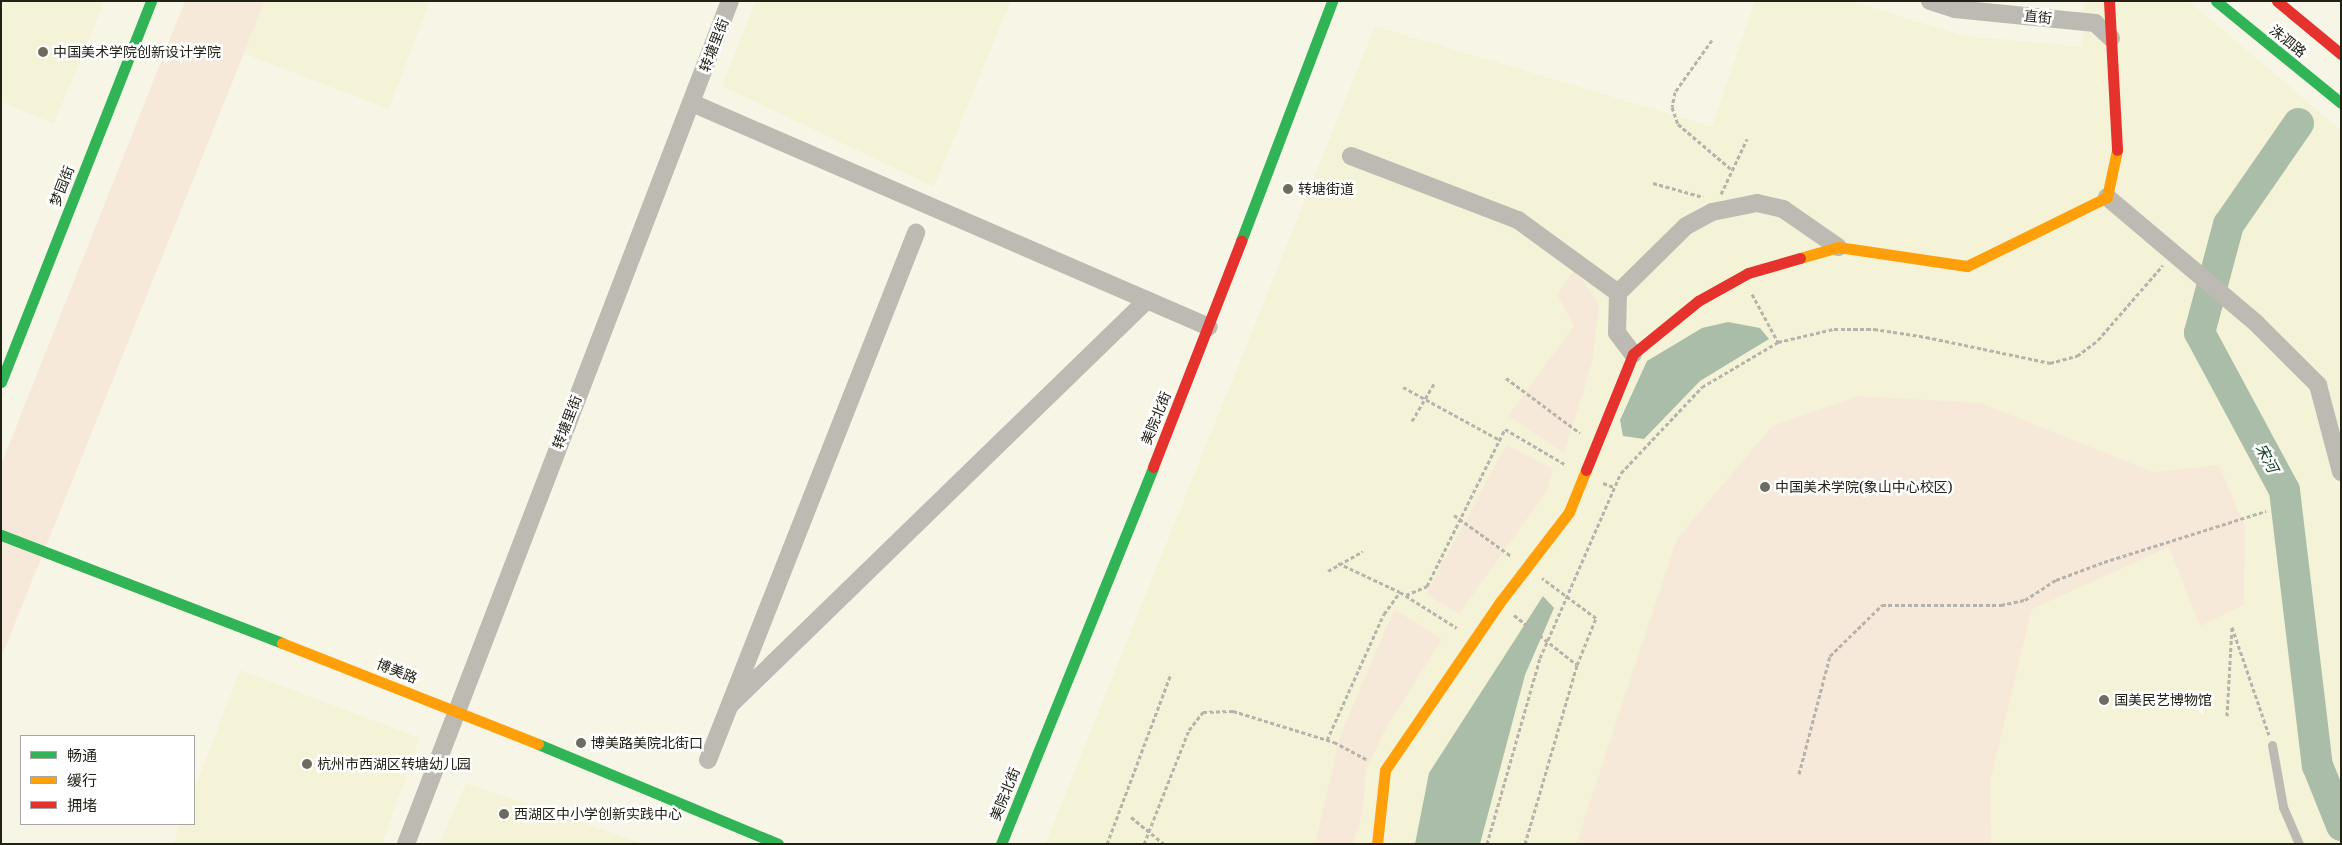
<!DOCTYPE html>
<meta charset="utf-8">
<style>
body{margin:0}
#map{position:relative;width:2342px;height:845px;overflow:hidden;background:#f7f6e6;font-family:"Noto Serif","Noto Sans SC",serif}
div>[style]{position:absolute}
.built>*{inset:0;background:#f5f3d7}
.green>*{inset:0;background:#f6e9da}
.water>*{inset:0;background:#a9bda8}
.river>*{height:31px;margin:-15.5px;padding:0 15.5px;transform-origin:15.5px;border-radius:15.5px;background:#a9bda8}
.path>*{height:3px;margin-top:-1.5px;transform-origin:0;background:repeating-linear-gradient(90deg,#b5b3ac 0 4px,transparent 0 6.5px)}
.lane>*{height:9px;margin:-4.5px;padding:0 4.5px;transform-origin:4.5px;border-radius:4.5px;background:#bcbab3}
.street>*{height:18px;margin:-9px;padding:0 9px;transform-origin:9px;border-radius:9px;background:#bcbab3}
.fast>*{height:11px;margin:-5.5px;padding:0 5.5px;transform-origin:5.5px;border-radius:5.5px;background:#30b455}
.slow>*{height:11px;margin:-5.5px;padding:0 5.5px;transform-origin:5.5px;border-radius:5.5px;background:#ff9f0a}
.jam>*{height:11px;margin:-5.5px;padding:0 5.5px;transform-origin:5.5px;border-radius:5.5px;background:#e5322d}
.dots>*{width:14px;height:14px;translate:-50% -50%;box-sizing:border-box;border:2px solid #fff;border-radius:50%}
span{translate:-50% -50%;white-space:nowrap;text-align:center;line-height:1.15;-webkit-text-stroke:5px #fff;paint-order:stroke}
.street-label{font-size:14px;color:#222116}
.poi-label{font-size:14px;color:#222116}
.left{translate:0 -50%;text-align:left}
.water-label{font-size:15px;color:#114424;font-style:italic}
.frame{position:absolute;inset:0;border:2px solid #222116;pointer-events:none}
.legend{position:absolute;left:20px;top:735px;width:175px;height:90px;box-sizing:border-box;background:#fff;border:1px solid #a7a6a2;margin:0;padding:6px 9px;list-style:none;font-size:15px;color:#222116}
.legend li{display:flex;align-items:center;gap:10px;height:25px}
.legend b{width:25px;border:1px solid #a7a6a2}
</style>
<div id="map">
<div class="built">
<div style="clip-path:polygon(1px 1px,105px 1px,54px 124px,1px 102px)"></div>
<div style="clip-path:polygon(265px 1px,430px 1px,389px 109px,244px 54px)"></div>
<div style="clip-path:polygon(756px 1px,1011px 1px,934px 187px,722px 86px)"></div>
<div style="clip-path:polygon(1755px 1px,1852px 1px,1965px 36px,2081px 46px,2084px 1px,2189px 1px,2341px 130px,2341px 844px,1045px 844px,1375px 26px,1712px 126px)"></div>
<div style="clip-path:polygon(240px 670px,420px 738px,382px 844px,173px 844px,180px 824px,194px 824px,194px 790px)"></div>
<div style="clip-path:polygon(466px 783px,645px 844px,439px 844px)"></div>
</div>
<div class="green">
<div style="clip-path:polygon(185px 1px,265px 1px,1px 658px,1px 465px)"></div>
<div style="clip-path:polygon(1575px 269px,1599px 304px,1592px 363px,1564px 453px,1508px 416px,1574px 326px,1557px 294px)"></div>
<div style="clip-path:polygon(1858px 396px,1981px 403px,2153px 472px,2219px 465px,2245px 527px,2244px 605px,2200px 626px,2169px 547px,2032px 609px,1990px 782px,1991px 844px,1576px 844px,1677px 539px,1772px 426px)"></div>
<div style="clip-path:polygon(1506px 445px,1553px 469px,1548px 489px,1459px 614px,1426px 594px)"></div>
<div style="clip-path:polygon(1394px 609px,1442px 639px,1385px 730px,1366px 770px,1363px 810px,1353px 844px,1315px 844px,1340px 736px)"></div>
</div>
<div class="water">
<div style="clip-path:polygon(1728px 322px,1760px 328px,1769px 339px,1700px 381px,1644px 439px,1623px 436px,1620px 420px,1647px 361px,1702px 328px)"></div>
<div style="clip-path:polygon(1543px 596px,1554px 608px,1525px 675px,1480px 844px,1415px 844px,1429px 773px)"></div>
</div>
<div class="river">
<div style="left:2298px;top:123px;width:123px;rotate:124.7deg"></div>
<div style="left:2228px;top:224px;width:112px;rotate:105deg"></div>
<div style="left:2199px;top:332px;width:179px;rotate:61.7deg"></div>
<div style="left:2284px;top:490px;width:277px;rotate:83.2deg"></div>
<div style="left:2317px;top:765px;width:65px;rotate:68.2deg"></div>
</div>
<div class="path">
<div style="left:1712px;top:40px;width:64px;rotate:125.4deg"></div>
<div style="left:1675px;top:92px;width:15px;rotate:101deg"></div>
<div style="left:1672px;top:107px;width:18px;rotate:71deg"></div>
<div style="left:1678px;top:124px;width:71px;rotate:40.4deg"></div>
<div style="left:1653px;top:183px;width:52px;rotate:15.6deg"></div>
<div style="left:1721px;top:194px;width:61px;rotate:-64.7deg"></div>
<div style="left:1752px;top:294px;width:55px;rotate:61.6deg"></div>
<div style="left:1506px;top:378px;width:92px;rotate:36.6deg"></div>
<div style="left:1403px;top:387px;width:111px;rotate:28.7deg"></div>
<div style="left:1412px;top:421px;width:45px;rotate:-59.5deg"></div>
<div style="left:1603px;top:483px;width:12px;rotate:20deg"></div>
<div style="left:1454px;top:515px;width:70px;rotate:35.7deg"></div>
<div style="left:1338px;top:563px;width:68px;rotate:25.1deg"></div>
<div style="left:1400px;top:592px;width:67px;rotate:32.3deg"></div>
<div style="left:1328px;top:571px;width:40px;rotate:-29.7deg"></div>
<div style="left:1406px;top:595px;width:23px;rotate:-23deg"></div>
<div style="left:1427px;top:586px;width:175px;rotate:-63.6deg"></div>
<div style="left:1505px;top:429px;width:71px;rotate:30.5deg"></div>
<div style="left:1514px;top:615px;width:80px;rotate:38.4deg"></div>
<div style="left:2227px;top:716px;width:89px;rotate:-86.8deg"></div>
<div style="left:2232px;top:627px;width:114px;rotate:71.1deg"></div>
<div style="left:1327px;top:740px;width:138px;rotate:-65.7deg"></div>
<div style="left:1384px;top:614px;width:27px;rotate:-54deg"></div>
<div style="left:1799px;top:774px;width:122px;rotate:-75.3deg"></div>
<div style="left:1830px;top:656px;width:73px;rotate:-44.4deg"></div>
<div style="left:1882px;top:605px;width:119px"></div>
<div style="left:2001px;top:605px;width:25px;rotate:-12deg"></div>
<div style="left:2025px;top:600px;width:37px;rotate:-33deg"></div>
<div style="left:2056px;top:580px;width:51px;rotate:-20.6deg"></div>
<div style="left:2104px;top:562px;width:170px;rotate:-17.5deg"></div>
<div style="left:1131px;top:817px;width:43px;rotate:39.3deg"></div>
<div style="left:1107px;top:844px;width:182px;rotate:-69.4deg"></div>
<div style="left:1144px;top:844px;width:123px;rotate:-68.5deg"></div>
<div style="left:1189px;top:730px;width:23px;rotate:-52deg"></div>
<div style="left:1203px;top:712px;width:30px;rotate:-2deg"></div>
<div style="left:1233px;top:711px;width:106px;rotate:17.1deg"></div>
<div style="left:1334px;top:742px;width:38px;rotate:28deg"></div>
<div style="left:1487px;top:844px;width:193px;rotate:-74.1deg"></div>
<div style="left:1540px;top:658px;width:202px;rotate:-66.4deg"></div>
<div style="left:1621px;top:473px;width:118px;rotate:-46.7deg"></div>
<div style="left:1702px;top:387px;width:88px;rotate:-30.6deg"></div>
<div style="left:1778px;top:342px;width:57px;rotate:-13.1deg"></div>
<div style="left:1834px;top:329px;width:40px"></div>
<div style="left:1874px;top:329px;width:53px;rotate:8.7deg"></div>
<div style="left:1926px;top:337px;width:127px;rotate:11.8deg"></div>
<div style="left:2050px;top:363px;width:28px;rotate:-15deg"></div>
<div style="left:2077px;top:356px;width:26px;rotate:-37deg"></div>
<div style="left:2098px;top:340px;width:99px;rotate:-49.1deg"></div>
<div style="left:1525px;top:844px;width:186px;rotate:-73.8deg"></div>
<div style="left:1577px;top:665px;width:51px;rotate:-68deg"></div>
<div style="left:1596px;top:618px;width:67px;rotate:-143.5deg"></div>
</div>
<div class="lane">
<div style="left:2272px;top:745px;width:63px;rotate:79.9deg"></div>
<div style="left:2283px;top:807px;width:40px;rotate:66.6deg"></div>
</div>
<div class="street">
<div style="left:1930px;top:1px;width:26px;rotate:18deg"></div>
<div style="left:1955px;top:9px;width:141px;rotate:5.7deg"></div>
<div style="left:2095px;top:23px;width:22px;rotate:43deg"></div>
<div style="left:692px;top:103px;width:563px;rotate:23.43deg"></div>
<div style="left:1351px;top:156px;width:179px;rotate:21deg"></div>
<div style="left:1518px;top:220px;width:124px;rotate:36.1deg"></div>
<div style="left:2107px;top:197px;width:195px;rotate:40.2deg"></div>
<div style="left:2256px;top:323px;width:88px;rotate:45deg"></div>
<div style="left:2318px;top:385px;width:90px;rotate:75.2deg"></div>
<div style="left:1633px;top:354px;width:26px;rotate:-127deg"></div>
<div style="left:1617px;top:333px;width:40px;rotate:-88.6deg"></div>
<div style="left:1618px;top:293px;width:95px;rotate:-44.6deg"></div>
<div style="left:1686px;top:226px;width:30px;rotate:-28deg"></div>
<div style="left:1712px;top:212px;width:46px;rotate:-11.3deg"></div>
<div style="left:1757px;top:203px;width:27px;rotate:13deg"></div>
<div style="left:1783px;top:209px;width:67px;rotate:34.6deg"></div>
<div style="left:731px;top:704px;width:580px;rotate:-44.16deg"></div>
<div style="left:708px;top:760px;width:567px;rotate:-68.46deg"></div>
<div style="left:406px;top:844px;width:903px;rotate:-68.98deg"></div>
</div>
<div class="fast">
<div style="left:2216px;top:1px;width:161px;rotate:39.2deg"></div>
<div style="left:1241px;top:241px;width:257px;rotate:-69.2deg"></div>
<div style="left:1px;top:382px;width:409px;rotate:-68.5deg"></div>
<div style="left:1px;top:535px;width:301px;rotate:21deg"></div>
<div style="left:538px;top:744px;width:260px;rotate:22.6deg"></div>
<div style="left:1001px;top:844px;width:406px;rotate:-68deg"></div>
</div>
<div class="slow">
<div style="left:1800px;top:258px;width:40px;rotate:-16deg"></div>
<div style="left:1838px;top:247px;width:130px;rotate:8.4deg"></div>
<div style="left:1967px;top:266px;width:156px;rotate:-26.2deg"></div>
<div style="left:2107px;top:197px;width:48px;rotate:-78deg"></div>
<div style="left:282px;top:643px;width:275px;rotate:21.5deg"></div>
<div style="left:1377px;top:844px;width:74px;rotate:-83.8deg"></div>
<div style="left:1385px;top:770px;width:204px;rotate:-55.6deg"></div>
<div style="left:1500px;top:602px;width:113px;rotate:-52.5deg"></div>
<div style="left:1569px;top:512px;width:45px;rotate:-68deg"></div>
</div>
<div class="jam">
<div style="left:2109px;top:1px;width:149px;rotate:86.9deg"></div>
<div style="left:2277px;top:1px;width:83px;rotate:39.6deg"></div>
<div style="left:1153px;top:467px;width:243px;rotate:-68.7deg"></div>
<div style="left:1586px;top:470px;width:125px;rotate:-67.9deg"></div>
<div style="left:1633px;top:354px;width:84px;rotate:-39.2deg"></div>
<div style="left:1698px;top:301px;width:57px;rotate:-29.2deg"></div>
<div style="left:1748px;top:273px;width:54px;rotate:-16.1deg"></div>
</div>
<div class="dots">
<div style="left:43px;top:52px;background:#6d6c5f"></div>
<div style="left:1288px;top:189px;background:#6d6c5f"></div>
<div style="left:1765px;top:487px;background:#6d6c5f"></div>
<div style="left:2104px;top:700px;background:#6d6c5f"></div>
<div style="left:581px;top:743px;background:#6d6c5f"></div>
<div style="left:307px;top:764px;background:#6d6c5f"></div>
<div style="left:504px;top:814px;background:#6d6c5f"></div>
</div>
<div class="street-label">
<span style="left:2038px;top:17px;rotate:6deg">直街</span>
<span style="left:2288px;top:41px;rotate:39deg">洙泗路</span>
<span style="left:714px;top:45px;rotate:-69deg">转塘里街</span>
<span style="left:62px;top:186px;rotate:-69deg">梦园街</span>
<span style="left:1156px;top:418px;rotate:-68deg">美院北街</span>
<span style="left:567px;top:422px;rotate:-69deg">转塘里街</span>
<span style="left:397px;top:671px;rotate:21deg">博美路</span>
<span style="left:1005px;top:794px;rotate:-68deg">美院北街</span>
</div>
<div class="poi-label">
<span class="left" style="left:53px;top:52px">中国美术学院创新设计学院</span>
<span class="left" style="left:1298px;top:189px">转塘街道</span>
<span class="left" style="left:1775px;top:487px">中国美术学院(象山中心校区)</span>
<span class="left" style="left:2114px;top:700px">国美民艺博物馆</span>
<span class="left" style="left:591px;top:743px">博美路美院北街口</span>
<span class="left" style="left:317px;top:764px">杭州市西湖区转塘幼儿园</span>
<span class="left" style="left:514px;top:814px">西湖区中小学创新实践中心</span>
</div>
<div class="water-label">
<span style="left:2267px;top:458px;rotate:62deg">宋河</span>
</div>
<div class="frame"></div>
<ul class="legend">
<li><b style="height:6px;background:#30b455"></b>畅通</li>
<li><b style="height:6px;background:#ff9f0a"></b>缓行</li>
<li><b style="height:6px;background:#e5322d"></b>拥堵</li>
</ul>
</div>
